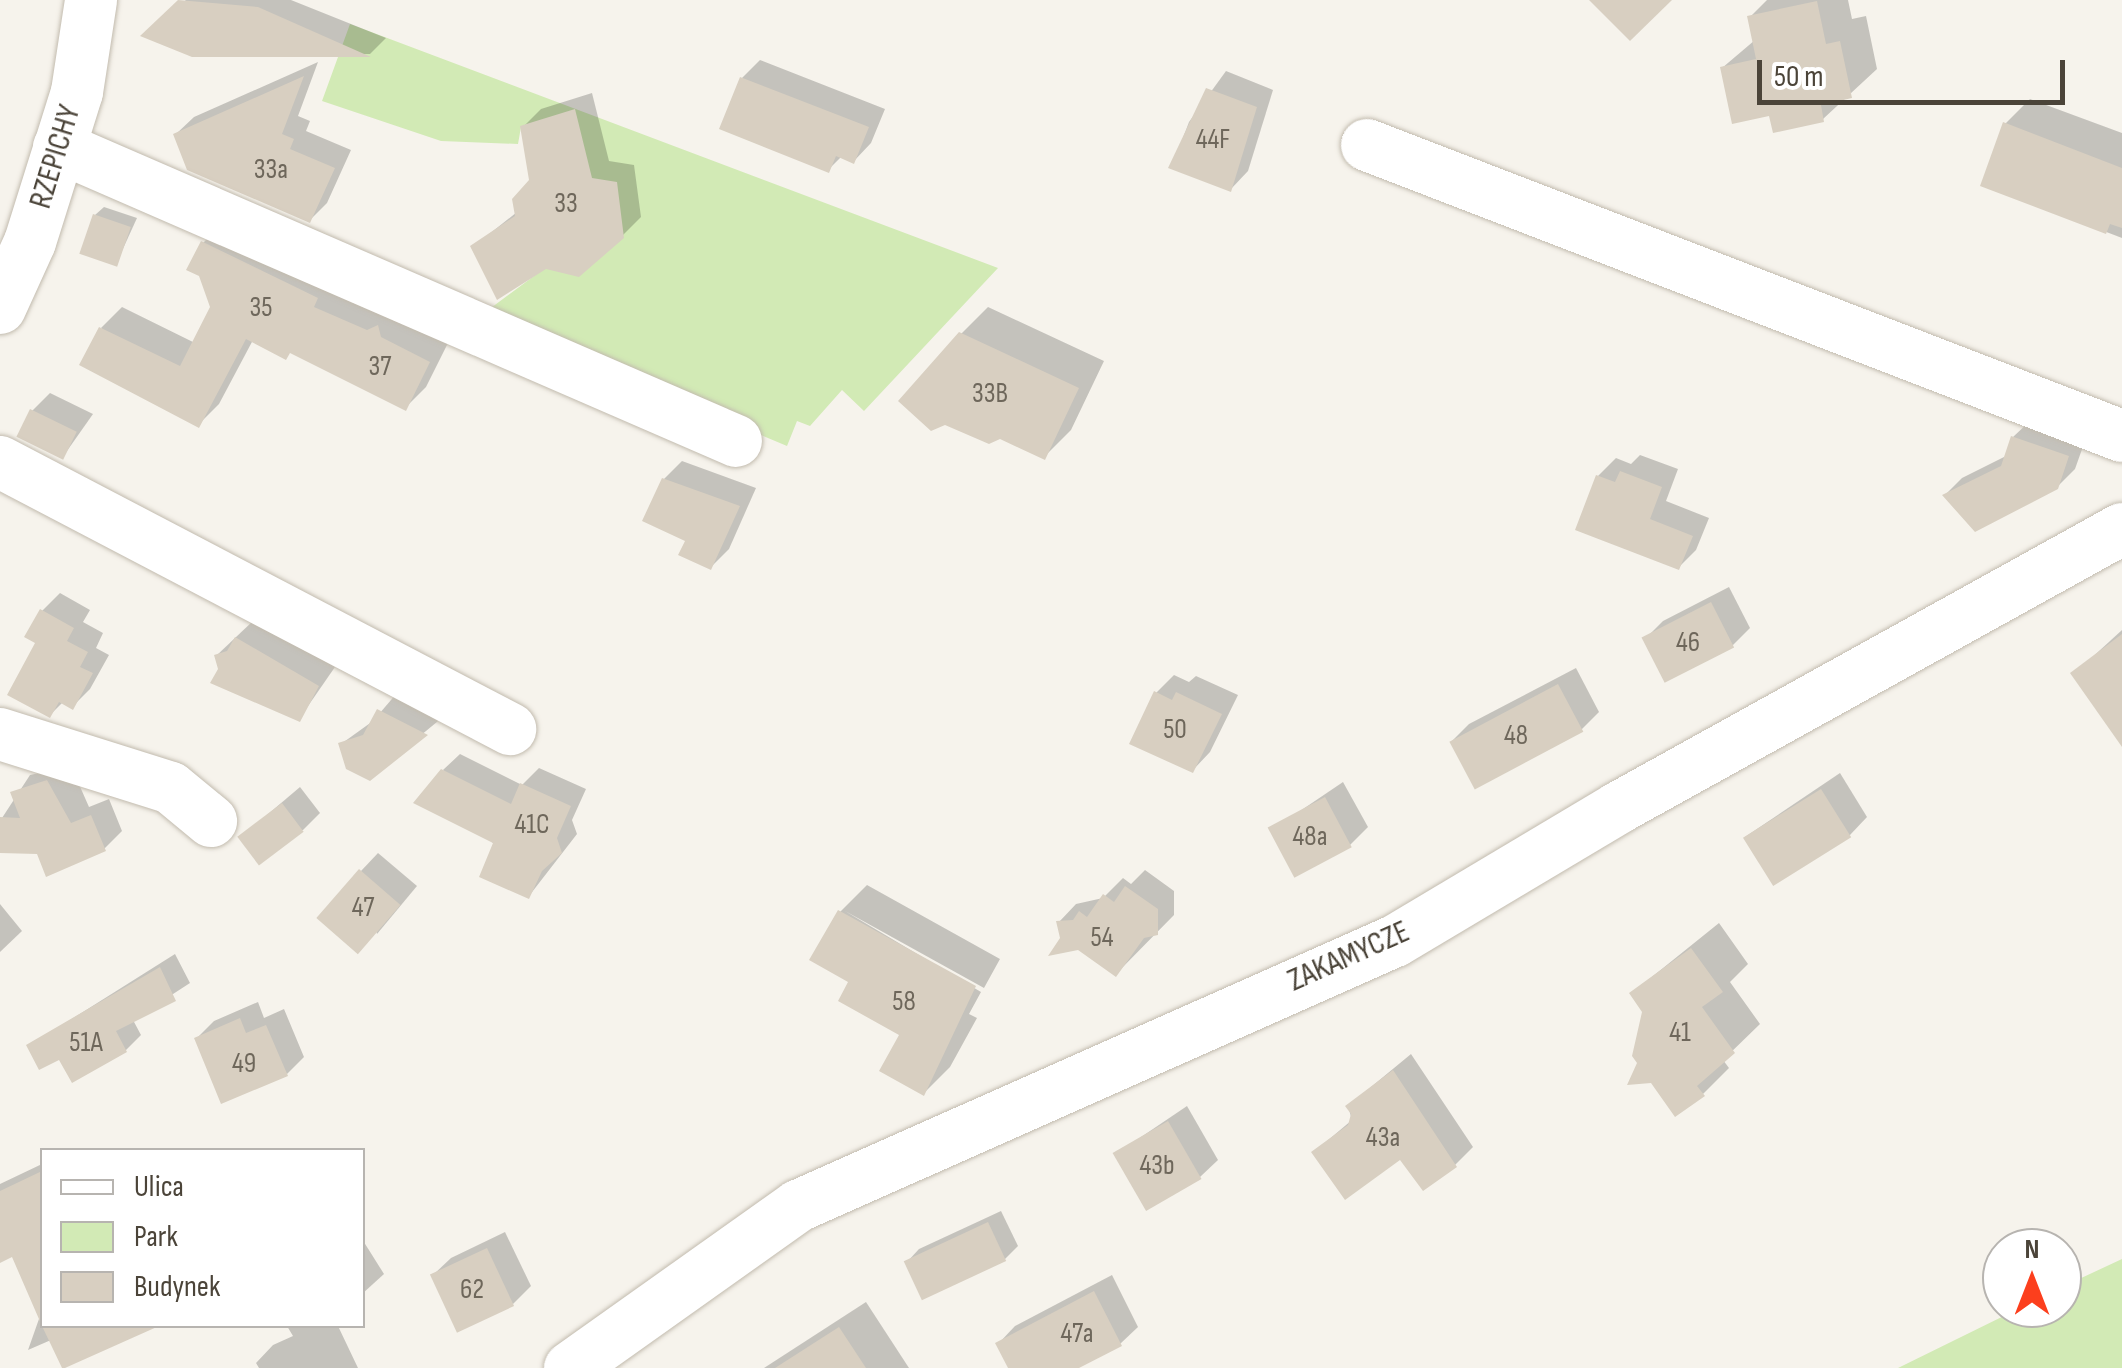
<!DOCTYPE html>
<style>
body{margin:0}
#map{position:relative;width:2122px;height:1368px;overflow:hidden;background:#f6f3ec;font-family:"Sofia Sans Condensed",sans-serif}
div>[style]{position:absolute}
.green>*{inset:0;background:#d2eab5}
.shadow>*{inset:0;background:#0003}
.building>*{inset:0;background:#d8cfc1;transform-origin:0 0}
.roads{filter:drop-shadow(0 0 2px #c2bbae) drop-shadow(0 0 2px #c2bbae)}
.minor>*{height:52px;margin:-26px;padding:0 26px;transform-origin:26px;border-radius:26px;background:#fff}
span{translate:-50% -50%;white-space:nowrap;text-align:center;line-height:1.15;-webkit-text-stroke:10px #fff;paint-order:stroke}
.number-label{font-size:28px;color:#6e675b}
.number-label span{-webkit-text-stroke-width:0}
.street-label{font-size:32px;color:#4b4439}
.legend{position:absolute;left:40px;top:1148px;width:325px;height:180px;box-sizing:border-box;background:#fff;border:2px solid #b7b4b0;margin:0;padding:12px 18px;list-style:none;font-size:30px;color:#4b4439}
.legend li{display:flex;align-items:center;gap:20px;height:50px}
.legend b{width:50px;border:2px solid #b7b4b0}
.north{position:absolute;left:1982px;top:1228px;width:100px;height:100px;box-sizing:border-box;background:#fff;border:2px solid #b7b4b0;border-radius:50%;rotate:0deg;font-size:28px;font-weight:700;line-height:40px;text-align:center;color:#4b4439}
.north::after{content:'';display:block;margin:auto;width:35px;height:45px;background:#fc3f1d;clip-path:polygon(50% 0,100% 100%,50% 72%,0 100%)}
.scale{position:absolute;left:1757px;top:60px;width:308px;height:45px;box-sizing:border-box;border:5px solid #4b4439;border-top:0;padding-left:12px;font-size:30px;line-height:35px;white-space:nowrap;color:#4b4439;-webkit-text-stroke:8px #fff;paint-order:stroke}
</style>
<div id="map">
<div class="green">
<div style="clip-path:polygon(350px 24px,998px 268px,864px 411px,842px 390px,810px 426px,797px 421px,787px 446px,480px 316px,553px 262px,521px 127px,518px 144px,441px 141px,322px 101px)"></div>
<div style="clip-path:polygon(2122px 1259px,2122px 1368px,1898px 1368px,2020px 1308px,2062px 1308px,2062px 1287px)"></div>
</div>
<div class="shadow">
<div style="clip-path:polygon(186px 0,291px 0,386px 38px,370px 54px,192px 54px,161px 19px)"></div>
<div style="clip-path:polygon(1767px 0,1848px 0,1852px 19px,1866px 16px,1877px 69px,1823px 119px,1771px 113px,1722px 68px,1755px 40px,1750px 17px)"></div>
<div style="clip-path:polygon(760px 60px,885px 109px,871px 143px,854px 161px,842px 156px,828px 170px,742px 78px)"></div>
<div style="clip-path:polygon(318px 62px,298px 116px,310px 121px,306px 131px,351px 150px,327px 203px,310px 220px,176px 134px,194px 117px)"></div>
<div style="clip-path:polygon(1226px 71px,1273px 90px,1248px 171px,1231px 189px,1172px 167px,1189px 122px)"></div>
<div style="clip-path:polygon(592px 93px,609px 161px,634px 165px,641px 217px,622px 236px,473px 247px,517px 212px,532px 180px,523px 127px,541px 109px)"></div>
<div style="clip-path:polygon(2030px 99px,2122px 133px,2122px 238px,1984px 185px,2005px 124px)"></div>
<div style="clip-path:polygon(104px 207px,137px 218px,116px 264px,95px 215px)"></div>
<div style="clip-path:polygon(224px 222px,449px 341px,426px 387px,405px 408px,292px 351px,253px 340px,219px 404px,198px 425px,101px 328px,122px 307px,195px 343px,213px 307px,203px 243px)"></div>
<div style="clip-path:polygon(988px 307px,1104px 361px,1071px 430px,1044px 457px,1000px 436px,945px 422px,961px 334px)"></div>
<div style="clip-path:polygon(50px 393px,93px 414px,62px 458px,32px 411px)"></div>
<div style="clip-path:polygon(2031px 420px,2086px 438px,2075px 469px,2057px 487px,1945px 495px,1962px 478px,2006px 456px,2013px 437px)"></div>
<div style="clip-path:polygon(1640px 455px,1678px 469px,1666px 501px,1709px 518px,1696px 550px,1679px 567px,1598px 476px,1616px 458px,1631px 464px)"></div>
<div style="clip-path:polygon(682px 461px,756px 488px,729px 549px,711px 567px,688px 540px,664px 479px)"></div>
<div style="clip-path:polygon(1729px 587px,1750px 628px,1733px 645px,1645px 639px,1663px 621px)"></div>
<div style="clip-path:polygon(60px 593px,90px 610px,83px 622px,103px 633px,96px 648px,109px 655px,90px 689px,73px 706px,64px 701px,50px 715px,39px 642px,42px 611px)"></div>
<div style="clip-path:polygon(254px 620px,335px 667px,299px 719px,221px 669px,216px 656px)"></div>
<div style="clip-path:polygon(2122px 630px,2122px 724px,2074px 674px)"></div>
<div style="clip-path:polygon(1576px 668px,1599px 712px,1581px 730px,1452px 741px,1469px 724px)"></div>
<div style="clip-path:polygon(1174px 675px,1189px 682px,1196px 676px,1238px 695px,1210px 752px,1193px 770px,1156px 693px)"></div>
<div style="clip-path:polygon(397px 693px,443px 717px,369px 778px,341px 744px,373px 721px)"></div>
<div style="clip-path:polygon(460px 754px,522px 785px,539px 768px,586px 789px,572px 820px,577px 834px,529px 896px,443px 770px)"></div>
<div style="clip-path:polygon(71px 766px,89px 807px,109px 799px,122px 831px,104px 849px,38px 852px,2px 818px,30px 775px)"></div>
<div style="clip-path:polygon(1840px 773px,1867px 817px,1850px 835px,1745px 837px)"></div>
<div style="clip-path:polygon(1343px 782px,1368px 827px,1350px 845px,1272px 830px)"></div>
<div style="clip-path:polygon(300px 787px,320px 813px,303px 830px,241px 837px)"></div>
<div style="clip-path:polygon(378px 853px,417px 886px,377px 934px,361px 871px)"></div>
<div style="clip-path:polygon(1145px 870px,1174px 891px,1174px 915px,1116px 974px,1063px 939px,1059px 922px,1076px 904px,1103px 898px,1123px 878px,1131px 884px)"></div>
<div style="clip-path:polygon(867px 885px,1000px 959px,984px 988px,845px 911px,981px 992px,969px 1014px,977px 1018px,950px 1067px,924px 1093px,902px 1034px,852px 981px,840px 912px)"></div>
<div style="clip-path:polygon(0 904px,22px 931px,0 952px)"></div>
<div style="clip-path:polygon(1719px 923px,1748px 964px,1730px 982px,1760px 1024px,1723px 1060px,1729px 1068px,1703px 1094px,1640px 1063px,1645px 1011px,1632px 993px)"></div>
<div style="clip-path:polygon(175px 954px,190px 983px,133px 1020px,141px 1035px,126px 1050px,73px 1079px,60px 1057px,29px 1046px)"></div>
<div style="clip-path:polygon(258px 1002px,264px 1018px,284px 1009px,304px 1057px,287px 1074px,197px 1038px,214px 1021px)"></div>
<div style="clip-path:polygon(1411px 1054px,1473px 1147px,1455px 1165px,1314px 1152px,1352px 1120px,1348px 1106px)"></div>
<div style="clip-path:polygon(1187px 1106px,1218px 1160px,1200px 1177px,1116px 1154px)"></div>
<div style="clip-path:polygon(42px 1164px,42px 1326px,132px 1326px,115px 1342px,51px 1340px,28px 1350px,40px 1316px,13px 1254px,0 1250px,0 1184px)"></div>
<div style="clip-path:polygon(1001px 1211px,1018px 1246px,1005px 1259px,907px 1262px,919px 1249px)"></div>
<div style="clip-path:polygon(505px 1232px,531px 1286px,513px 1304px,433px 1275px,451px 1258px)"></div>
<div style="clip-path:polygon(362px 1239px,384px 1274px,362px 1294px)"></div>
<div style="clip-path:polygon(1112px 1275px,1138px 1327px,1120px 1344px,1073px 1368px,1011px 1368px,998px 1344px,1015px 1326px)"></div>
<div style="clip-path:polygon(866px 1302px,909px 1368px,764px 1368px)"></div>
<div style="clip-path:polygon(287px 1326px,338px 1326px,358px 1368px,259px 1368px,256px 1363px,273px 1345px,293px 1336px)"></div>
</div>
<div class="building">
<div style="clip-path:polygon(178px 0,258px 7px,371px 57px,192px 57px,140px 36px)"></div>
<div style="clip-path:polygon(1589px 0,1672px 0,1630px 41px)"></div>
<div style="clip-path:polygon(1817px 1px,1826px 44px,1840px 41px,1852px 98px,1821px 105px,1824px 122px,1773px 133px,1769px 116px,1732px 124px,1720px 67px,1756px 59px,1747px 16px)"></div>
<div style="clip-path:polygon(304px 76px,282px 134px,294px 139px,290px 149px,335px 168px,310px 223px,187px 170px,173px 134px)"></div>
<div style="clip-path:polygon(740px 77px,869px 127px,854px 164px,836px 156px,829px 173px,719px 129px)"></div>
<div style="clip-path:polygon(1206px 88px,1257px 107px,1231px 192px,1168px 168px)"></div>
<div style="clip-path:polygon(575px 109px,592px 178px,617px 182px,624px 238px,579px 277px,546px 269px,497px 300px,470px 246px,515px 216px,512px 199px,529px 180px,520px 126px)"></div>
<div style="clip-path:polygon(2003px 122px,2122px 168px,2122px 228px,2110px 224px,2106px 234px,1980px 186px)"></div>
<div style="left:93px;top:214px;width:40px;height:42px;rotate:19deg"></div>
<div style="clip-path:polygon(201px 241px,318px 298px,314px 307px,367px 330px,378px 325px,381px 337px,430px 362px,406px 411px,290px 353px,286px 360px,246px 339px,199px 428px,79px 365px,99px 327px,180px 366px,210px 307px,199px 276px,186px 270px)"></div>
<div style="clip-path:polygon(959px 332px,1079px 388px,1045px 460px,1000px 439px,989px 444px,945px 425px,931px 431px,898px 401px)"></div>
<div style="left:30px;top:409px;width:52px;height:31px;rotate:26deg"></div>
<div style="clip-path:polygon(2011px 436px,2069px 456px,2058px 489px,1975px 532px,1942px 495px,2001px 466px)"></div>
<div style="clip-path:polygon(1620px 471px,1662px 487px,1650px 519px,1693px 536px,1679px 570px,1575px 530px,1596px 475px,1615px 482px)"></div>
<div style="clip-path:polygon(662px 478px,740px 506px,711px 570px,678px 555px,685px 541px,642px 521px)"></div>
<div style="left:1711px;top:602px;width:51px;height:78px;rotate:63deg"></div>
<div style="clip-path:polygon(40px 609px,74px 628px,67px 641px,88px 652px,80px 667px,93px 673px,73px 710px,59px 702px,50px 718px,7px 695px,35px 643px,24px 637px)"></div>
<div style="clip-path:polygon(2122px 634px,2122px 747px,2070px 673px)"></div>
<div style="clip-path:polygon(235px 637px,319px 686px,300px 722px,210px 683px,218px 669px,214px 655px,227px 651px)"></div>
<div style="left:1558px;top:684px;width:54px;height:123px;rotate:62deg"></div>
<div style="clip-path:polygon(1154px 691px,1172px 700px,1176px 692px,1222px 714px,1193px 773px,1129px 744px)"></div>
<div style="clip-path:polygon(377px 709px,428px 735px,370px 781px,346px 769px,338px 743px,363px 735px)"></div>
<div style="clip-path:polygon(441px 769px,511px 804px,520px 783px,571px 806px,557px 838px,562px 853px,542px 871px,529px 899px,479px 877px,493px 843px,413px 803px)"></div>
<div style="clip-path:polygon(47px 780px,71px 823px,91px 815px,106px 851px,46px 877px,37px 854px,0 853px,0 817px,20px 818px,10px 792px)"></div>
<div style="left:1821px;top:789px;width:57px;height:92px;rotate:58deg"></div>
<div style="left:1325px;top:797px;width:57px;height:65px;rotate:62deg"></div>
<div style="left:282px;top:803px;width:36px;height:56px;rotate:53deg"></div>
<div style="left:359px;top:869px;width:55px;height:65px;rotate:41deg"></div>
<div style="clip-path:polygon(1125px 886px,1158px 909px,1158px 935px,1144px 938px,1116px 977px,1078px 950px,1048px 956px,1060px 938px,1056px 921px,1073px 920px,1079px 911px,1087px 917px,1103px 894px,1114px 902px)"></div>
<div style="clip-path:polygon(838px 910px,976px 986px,924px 1096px,879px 1071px,899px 1035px,838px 1001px,848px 982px,809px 960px)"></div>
<div style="clip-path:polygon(1691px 948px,1723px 992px,1702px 1007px,1735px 1053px,1697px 1086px,1705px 1096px,1675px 1117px,1651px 1083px,1627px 1085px,1637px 1063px,1632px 1056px,1642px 1012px,1629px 993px)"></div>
<div style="clip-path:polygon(160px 967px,176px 1001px,116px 1031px,127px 1052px,72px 1083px,59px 1060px,39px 1070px,26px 1045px)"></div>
<div style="clip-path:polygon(240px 1018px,246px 1033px,266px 1025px,288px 1076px,221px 1104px,194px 1038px)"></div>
<div style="clip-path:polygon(1393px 1070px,1457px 1167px,1423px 1191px,1400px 1160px,1345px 1200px,1311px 1152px,1348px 1125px,1351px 1114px,1345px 1106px)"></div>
<div style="left:1168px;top:1121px;width:67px;height:64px;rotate:60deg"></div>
<div style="clip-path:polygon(42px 1171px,42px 1326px,159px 1326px,65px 1368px,62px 1368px,42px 1326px,12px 1257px,0 1263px,0 1191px)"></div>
<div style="left:988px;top:1222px;width:43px;height:93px;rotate:65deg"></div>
<div style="left:487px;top:1248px;width:64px;height:63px;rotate:65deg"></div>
<div style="clip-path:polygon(1094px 1291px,1122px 1346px,1079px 1368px,1008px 1368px,995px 1343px)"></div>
<div style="clip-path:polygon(839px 1327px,866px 1368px,775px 1368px)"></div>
</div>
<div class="roads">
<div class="minor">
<div style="left:1367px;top:145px;width:809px;rotate:21.08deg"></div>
<div style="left:59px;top:147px;width:738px;rotate:23.47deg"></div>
<div style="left:0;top:308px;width:72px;rotate:-65.6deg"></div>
<div style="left:30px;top:242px;width:157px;rotate:-72.6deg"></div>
<div style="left:77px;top:92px;width:93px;rotate:-81.3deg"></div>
<div style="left:0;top:462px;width:576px;rotate:27.63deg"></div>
<div style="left:0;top:734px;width:179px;rotate:17.5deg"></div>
<div style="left:171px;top:788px;width:52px;rotate:39.5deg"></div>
<div style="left:570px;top:1368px;width:280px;rotate:-35.4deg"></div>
<div style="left:798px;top:1206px;width:653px;rotate:-23.94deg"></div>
<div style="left:1395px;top:941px;width:260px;rotate:-30.8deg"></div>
<div style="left:1618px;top:808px;width:576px;rotate:-28.97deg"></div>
</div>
</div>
<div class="number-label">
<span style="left:1213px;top:140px">44F</span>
<span style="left:271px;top:170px">33a</span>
<span style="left:566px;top:204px">33</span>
<span style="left:261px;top:308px">35</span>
<span style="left:380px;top:367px">37</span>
<span style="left:990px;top:394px">33B</span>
<span style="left:1688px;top:643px">46</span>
<span style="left:1175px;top:730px">50</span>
<span style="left:1516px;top:736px">48</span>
<span style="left:532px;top:825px">41C</span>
<span style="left:1310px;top:837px">48a</span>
<span style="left:363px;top:908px">47</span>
<span style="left:1102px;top:938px">54</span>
<span style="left:904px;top:1002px">58</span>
<span style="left:1680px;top:1033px">41</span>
<span style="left:86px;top:1043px">51A</span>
<span style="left:244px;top:1064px">49</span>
<span style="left:1383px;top:1138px">43a</span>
<span style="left:1157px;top:1166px">43b</span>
<span style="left:472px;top:1290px">62</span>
<span style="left:1077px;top:1334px">47a</span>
</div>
<div class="street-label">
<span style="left:56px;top:157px;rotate:-73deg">RZEPICHY</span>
<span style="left:1349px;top:957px;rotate:-24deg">ZAKAMYCZE</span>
</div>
<ul class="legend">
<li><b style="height:12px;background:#fff"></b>Ulica</li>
<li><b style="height:28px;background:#d2eab5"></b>Park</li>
<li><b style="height:28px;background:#d8cfc1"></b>Budynek</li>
</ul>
<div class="north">N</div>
<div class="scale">50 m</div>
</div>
